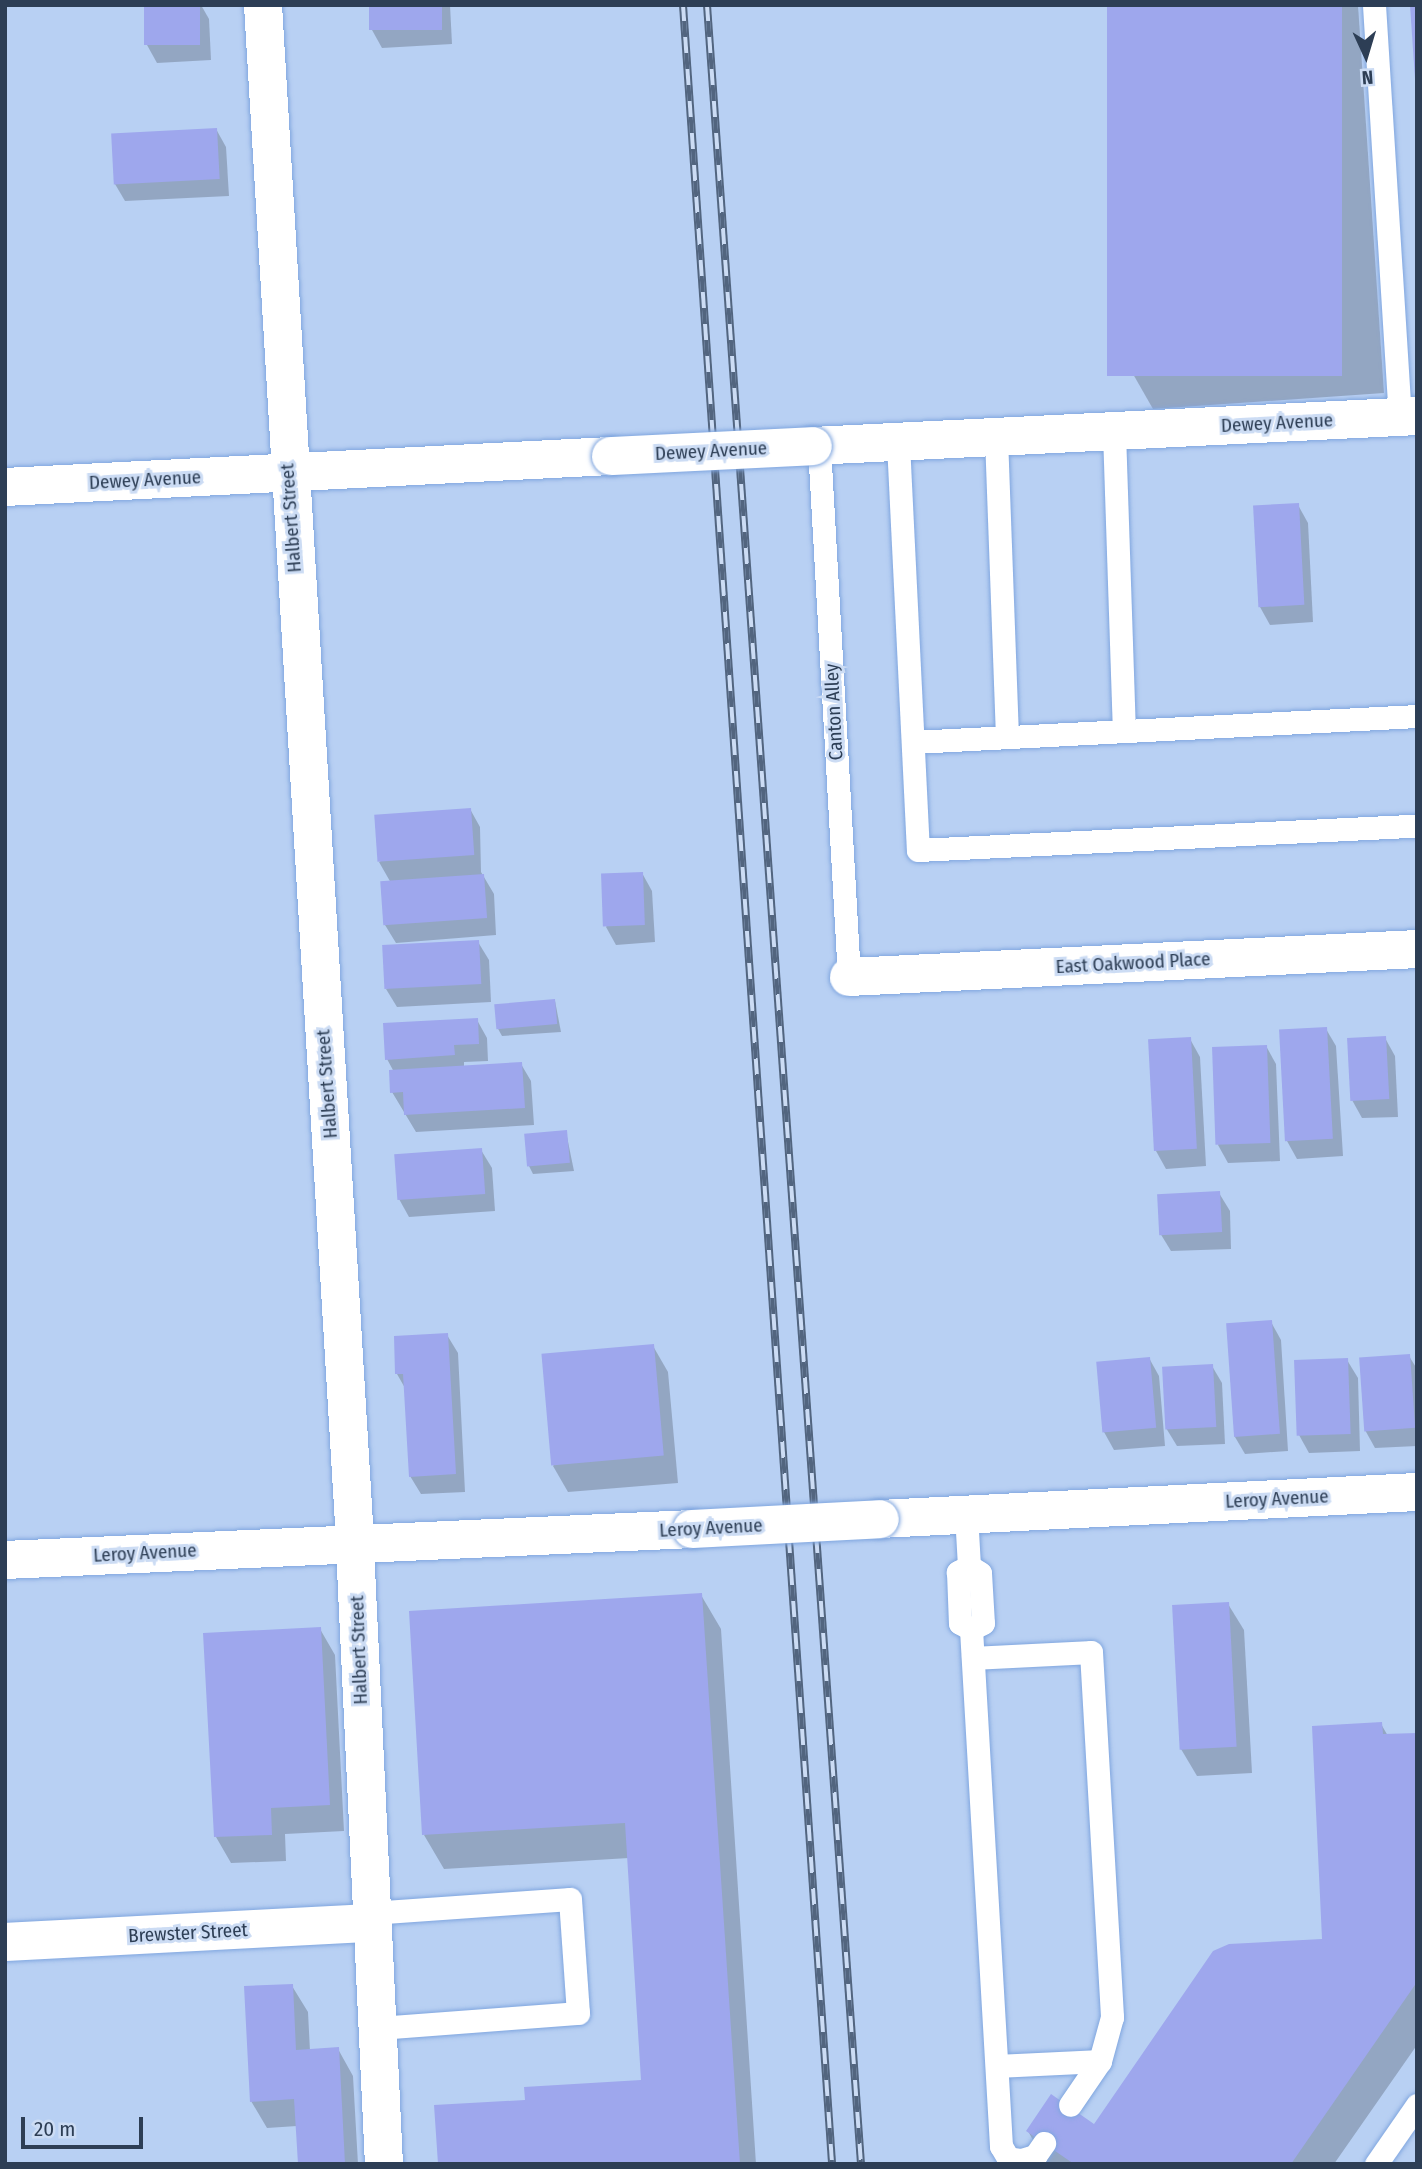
<!DOCTYPE html>
<style>
body{margin:0}
#map{position:relative;width:1422px;height:2169px;overflow:hidden;background:#b8d0f3;font-family:"Fira Sans Condensed",sans-serif}
div>[style]{position:absolute}
.shadow>*{inset:0;background:#0003}
.building>*{inset:0;background:#9ea7ed;transform-origin:0 0}
.roads{filter:drop-shadow(0 0 2px #80a6df) drop-shadow(0 0 2px #80a6df)}
.lane>*{height:23px;margin:-11.5px;padding:0 11.5px;transform-origin:11.5px;border-radius:11.5px;background:#fff}
.street>*{height:38px;margin:-19px;padding:0 19px;transform-origin:19px;border-radius:19px;background:#fff}
.rail>*{height:8px;margin-top:-4px;transform-origin:0;background:repeating-linear-gradient(90deg,#ccdcf4 0 16px,#52657f 0 32px);box-sizing:border-box;border-block:2px solid #52657f}
.bridges{filter:drop-shadow(0 0 2px #80a6df) drop-shadow(0 0 2px #80a6df)}
.street-bridge>*{height:38px;margin:-19px;padding:0 19px;transform-origin:19px;border-radius:19px;background:#fff}
span{translate:-50% -50%;white-space:nowrap;text-align:center;line-height:1.15;-webkit-text-stroke:6px #ccdcf4;paint-order:stroke}
.street-label{font-size:19px;color:#2d3e55}
.frame{position:absolute;inset:0;border:7px solid #2d3e55;pointer-events:none}
.north{position:absolute;left:1331px;top:21px;width:70px;height:70px;-webkit-text-stroke:5px #ccdcf4;paint-order:stroke;rotate:176deg;font-size:19px;font-weight:700;line-height:28px;text-align:center;color:#2d3e55}
.north::after{content:'';display:block;margin:auto;width:24px;height:32px;background:#2d3e55;clip-path:polygon(50% 0,100% 100%,50% 72%,0 100%)}
.scale{position:absolute;left:21px;top:2117px;width:122px;height:32px;box-sizing:border-box;border:4px solid #2d3e55;border-top:0;padding-left:9px;font-size:21px;line-height:24px;white-space:nowrap;color:#2d3e55;-webkit-text-stroke:5px #ccdcf4;paint-order:stroke}
</style>
<div id="map">
<div class="shadow">
<div style="clip-path:polygon(146px 5px,201px 5px,209px 19px,211px 60px,157px 63px,147px 45px)"></div>
<div style="clip-path:polygon(370px 5px,450px 5px,452px 44px,382px 48px,372px 30px)"></div>
<div style="clip-path:polygon(1109px 5px,1358px 5px,1384px 393px,1153px 409px,1133px 374px)"></div>
<div style="clip-path:polygon(216px 129px,226px 147px,229px 196px,125px 201px,115px 184px)"></div>
<div style="clip-path:polygon(1298px 505px,1308px 523px,1313px 622px,1270px 625px,1260px 607px)"></div>
<div style="clip-path:polygon(470px 809px,480px 827px,481px 872px,494px 894px,496px 935px,396px 943px,385px 925px,391px 883px,379px 862px)"></div>
<div style="clip-path:polygon(642px 873px,652px 891px,655px 942px,616px 945px,606px 927px)"></div>
<div style="clip-path:polygon(478px 942px,489px 960px,491px 1002px,397px 1007px,386px 989px)"></div>
<div style="clip-path:polygon(555px 1001px,561px 1032px,502px 1036px,497px 1027px)"></div>
<div style="clip-path:polygon(477px 1020px,487px 1038px,488px 1061px,464px 1062px,464px 1067px,521px 1064px,531px 1081px,534px 1125px,416px 1132px,392px 1092px,394px 1072px,387px 1059px)"></div>
<div style="clip-path:polygon(1326px 1029px,1336px 1046px,1343px 1156px,1297px 1159px,1287px 1141px)"></div>
<div style="clip-path:polygon(1385px 1038px,1395px 1056px,1398px 1117px,1362px 1118px,1352px 1100px)"></div>
<div style="clip-path:polygon(1190px 1039px,1200px 1057px,1206px 1166px,1166px 1169px,1156px 1151px)"></div>
<div style="clip-path:polygon(1266px 1046px,1276px 1064px,1280px 1161px,1228px 1163px,1218px 1145px)"></div>
<div style="clip-path:polygon(566px 1132px,574px 1171px,533px 1174px,529px 1166px)"></div>
<div style="clip-path:polygon(481px 1150px,492px 1168px,495px 1211px,409px 1217px,399px 1199px)"></div>
<div style="clip-path:polygon(1219px 1193px,1230px 1211px,1231px 1249px,1171px 1251px,1160px 1233px)"></div>
<div style="clip-path:polygon(1271px 1322px,1281px 1340px,1288px 1451px,1245px 1454px,1235px 1437px)"></div>
<div style="clip-path:polygon(447px 1335px,458px 1353px,465px 1492px,421px 1494px,410px 1476px,405px 1388px,397px 1374px)"></div>
<div style="clip-path:polygon(653px 1346px,668px 1372px,678px 1483px,568px 1492px,553px 1466px)"></div>
<div style="clip-path:polygon(1409px 1356px,1417px 1369px,1417px 1446px,1375px 1448px,1365px 1430px)"></div>
<div style="clip-path:polygon(1149px 1358px,1159px 1376px,1165px 1446px,1114px 1450px,1104px 1432px)"></div>
<div style="clip-path:polygon(1347px 1360px,1358px 1378px,1360px 1451px,1309px 1453px,1299px 1435px)"></div>
<div style="clip-path:polygon(1212px 1366px,1222px 1383px,1225px 1444px,1177px 1446px,1166px 1428px)"></div>
<div style="clip-path:polygon(701px 1595px,721px 1629px,756px 2164px,440px 2164px,527px 2102px,643px 2082px,629px 1858px,444px 1869px,424px 1835px)"></div>
<div style="clip-path:polygon(1228px 1604px,1244px 1630px,1252px 1773px,1197px 1776px,1181px 1749px)"></div>
<div style="clip-path:polygon(320px 1629px,335px 1655px,344px 1831px,285px 1834px,286px 1861px,231px 1863px,216px 1837px)"></div>
<div style="clip-path:polygon(1381px 1724px,1388px 1736px,1417px 1735px,1417px 2045px,1334px 2164px,1046px 2164px,1028px 2131px,1094px 2127px,1324px 1941px)"></div>
<div style="clip-path:polygon(292px 1986px,308px 2012px,310px 2051px,338px 2049px,353px 2076px,358px 2164px,299px 2164px,297px 2126px,267px 2128px,251px 2101px)"></div>
</div>
<div class="building">
<div style="left:144px;top:5px;width:56px;height:40px"></div>
<div style="left:369px;top:5px;width:73px;height:25px"></div>
<div style="left:1107px;top:5px;width:235px;height:371px"></div>
<div style="clip-path:polygon(1410px 5px,1417px 5px,1417px 79px,1415px 79px)"></div>
<div style="left:217px;top:128px;width:51px;height:106px;rotate:87deg"></div>
<div style="left:1299px;top:503px;width:102px;height:46px;rotate:87deg"></div>
<div style="left:471px;top:808px;width:47px;height:97px;rotate:86deg"></div>
<div style="left:643px;top:872px;width:53px;height:42px;rotate:88deg"></div>
<div style="left:484px;top:874px;width:44px;height:104px;rotate:86deg"></div>
<div style="left:479px;top:940px;width:44px;height:97px;rotate:87deg"></div>
<div style="left:555px;top:999px;width:25px;height:61px;rotate:85deg"></div>
<div style="clip-path:polygon(478px 1018px,479px 1044px,454px 1045px,455px 1055px,385px 1060px,383px 1023px)"></div>
<div style="left:1327px;top:1027px;width:112px;height:48px;rotate:87deg"></div>
<div style="left:1386px;top:1036px;width:63px;height:39px;rotate:87deg"></div>
<div style="left:1191px;top:1037px;width:112px;height:43px;rotate:87deg"></div>
<div style="left:1267px;top:1045px;width:98px;height:55px;rotate:88deg"></div>
<div style="clip-path:polygon(522px 1062px,525px 1108px,404px 1115px,403px 1092px,390px 1093px,389px 1070px)"></div>
<div style="left:567px;top:1130px;width:33px;height:43px;rotate:85deg"></div>
<div style="left:482px;top:1148px;width:46px;height:88px;rotate:86deg"></div>
<div style="left:1220px;top:1191px;width:41px;height:63px;rotate:87deg"></div>
<div style="left:1272px;top:1320px;width:114px;height:46px;rotate:86deg"></div>
<div style="clip-path:polygon(448px 1333px,456px 1474px,409px 1477px,403px 1374px,395px 1374px,394px 1336px)"></div>
<div style="left:654px;top:1344px;width:112px;height:113px;rotate:85deg"></div>
<div style="left:1410px;top:1354px;width:74px;height:51px;rotate:86deg"></div>
<div style="left:1150px;top:1357px;width:71px;height:54px;rotate:85deg"></div>
<div style="left:1348px;top:1358px;width:76px;height:54px;rotate:88deg"></div>
<div style="left:1213px;top:1364px;width:63px;height:51px;rotate:87deg"></div>
<div style="clip-path:polygon(702px 1593px,740px 2164px,438px 2164px,434px 2105px,525px 2100px,524px 2087px,641px 2080px,625px 1823px,422px 1835px,409px 1611px)"></div>
<div style="left:1229px;top:1602px;width:145px;height:57px;rotate:87deg"></div>
<div style="clip-path:polygon(321px 1627px,330px 1805px,271px 1808px,272px 1835px,214px 1837px,203px 1633px)"></div>
<div style="clip-path:polygon(1382px 1722px,1383px 1734px,1417px 1733px,1417px 1982px,1291px 2164px,1074px 2164px,1026px 2131px,1051px 2094px,1094px 2124px,1213px 1951px,1229px 1944px,1322px 1939px,1312px 1726px)"></div>
<div style="clip-path:polygon(293px 1984px,296px 2050px,339px 2047px,345px 2164px,298px 2164px,294px 2099px,250px 2102px,244px 1986px)"></div>
</div>
<div class="roads">
<div class="lane">
<div style="left:1374px;top:5px;width:413px;rotate:86.4deg"></div>
<div style="left:1114px;top:432px;width:296px;rotate:88.1deg"></div>
<div style="left:996px;top:437px;width:297px;rotate:87.9deg"></div>
<div style="left:898px;top:443px;width:407px;rotate:87.2deg"></div>
<div style="left:918px;top:850px;width:500px;rotate:-2.8deg"></div>
<div style="left:819px;top:446px;width:532px;rotate:86.77deg"></div>
<div style="left:913px;top:742px;width:505px;rotate:-2.95deg"></div>
<div style="left:966px;top:1514px;width:52px;rotate:86.7deg"></div>
<div style="left:969px;top:1566px;width:13px;rotate:32deg"></div>
<div style="left:980px;top:1573px;width:50px;rotate:86.6deg"></div>
<div style="left:983px;top:1623px;width:13px;rotate:153deg"></div>
<div style="left:969px;top:1566px;width:13px;rotate:151deg"></div>
<div style="left:958px;top:1572px;width:51px;rotate:87.8deg"></div>
<div style="left:960px;top:1623px;width:13px;rotate:29deg"></div>
<div style="left:971px;top:1629px;width:518px;rotate:86.68deg"></div>
<div style="left:1001px;top:2146px;width:14px;rotate:60deg"></div>
<div style="left:1008px;top:2158px;width:13px;rotate:9deg"></div>
<div style="left:1021px;top:2160px;width:15px;rotate:-16deg"></div>
<div style="left:1035px;top:2156px;width:16px;rotate:-55deg"></div>
<div style="left:973px;top:1658px;width:118px;rotate:-2.9deg"></div>
<div style="left:1091px;top:1652px;width:366px;rotate:86.7deg"></div>
<div style="left:1112px;top:2017px;width:46px;rotate:105.3deg"></div>
<div style="left:1100px;top:2061px;width:53px;rotate:124.3deg"></div>
<div style="left:371px;top:1913px;width:199px;rotate:-4deg"></div>
<div style="left:570px;top:1899px;width:114px;rotate:86deg"></div>
<div style="left:578px;top:2013px;width:202px;rotate:175.7deg"></div>
<div style="left:997px;top:2066px;width:103px;rotate:-2.8deg"></div>
<div style="left:1376px;top:2164px;width:72px;rotate:-55.2deg"></div>
</div>
<div class="street">
<div style="left:263px;top:5px;width:1503px;rotate:86.57deg"></div>
<div style="left:353px;top:1505px;width:660px;rotate:87.31deg"></div>
<div style="left:813px;top:446px;width:605px;rotate:-2.84deg"></div>
<div style="left:5px;top:487px;width:607px;rotate:-2.93deg"></div>
<div style="left:849px;top:977px;width:569px;rotate:-2.82deg"></div>
<div style="left:880px;top:1519px;width:538px;rotate:-2.88deg"></div>
<div style="left:5px;top:1560px;width:688px;rotate:-2.58deg"></div>
<div style="left:5px;top:1942px;width:366px;rotate:-3deg"></div>
</div>
</div>
<div class="rail">
<div style="left:683px;top:5px;width:2164px;rotate:86.05deg"></div>
<div style="left:707px;top:5px;width:2164px;rotate:85.92deg"></div>
</div>
<div class="bridges">
<div class="street-bridge">
<div style="left:611px;top:456px;width:202px;rotate:-2.8deg"></div>
<div style="left:692px;top:1529px;width:188px;rotate:-3deg"></div>
</div>
</div>
<div class="street-label">
<span style="left:1277px;top:423px;rotate:-3deg">Dewey Avenue</span>
<span style="left:711px;top:451px;rotate:-3deg">Dewey Avenue</span>
<span style="left:145px;top:480px;rotate:-3deg">Dewey Avenue</span>
<span style="left:291px;top:518px;rotate:-94deg">Halbert Street</span>
<span style="left:834px;top:712px;rotate:-93deg">Canton Alley</span>
<span style="left:1133px;top:963px;rotate:-3deg">East Oakwood Place</span>
<span style="left:327px;top:1084px;rotate:-94deg">Halbert Street</span>
<span style="left:1277px;top:1499px;rotate:-3deg">Leroy Avenue</span>
<span style="left:711px;top:1528px;rotate:-3deg">Leroy Avenue</span>
<span style="left:145px;top:1553px;rotate:-3deg">Leroy Avenue</span>
<span style="left:359px;top:1650px;rotate:-92deg">Halbert Street</span>
<span style="left:188px;top:1933px;rotate:-3deg">Brewster Street</span>
</div>
<div class="frame"></div>
<div class="north">N</div>
<div class="scale">20 m</div>
</div>
